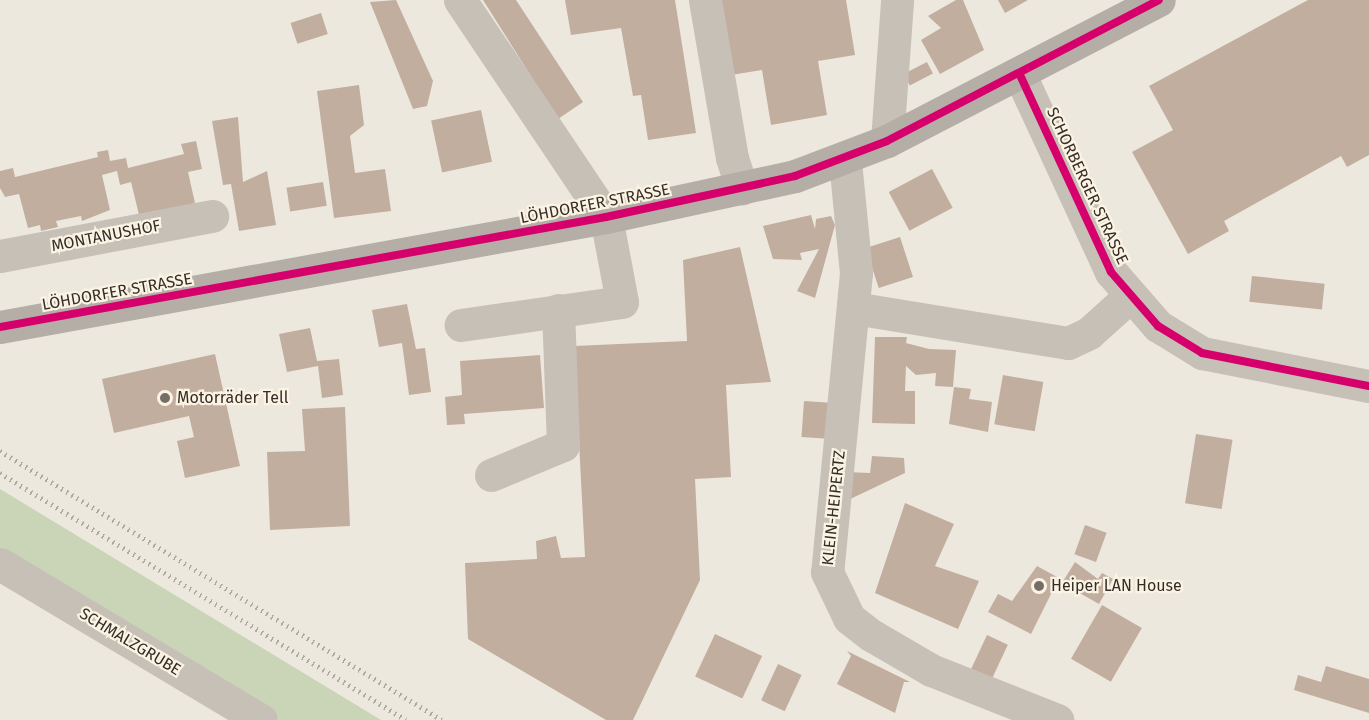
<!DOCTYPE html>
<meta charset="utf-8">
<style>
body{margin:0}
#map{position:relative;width:1369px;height:720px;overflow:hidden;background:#ede8de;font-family:"Fira Sans",sans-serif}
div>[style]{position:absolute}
.green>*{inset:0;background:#cad4b7}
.building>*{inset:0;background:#c2ae9e;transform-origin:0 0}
.minor>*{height:33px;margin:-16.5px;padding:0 16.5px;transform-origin:16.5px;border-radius:16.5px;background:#c6c0b7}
.major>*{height:33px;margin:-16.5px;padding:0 16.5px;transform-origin:16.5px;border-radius:16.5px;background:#b4aea7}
.rail>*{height:4.5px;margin-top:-2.25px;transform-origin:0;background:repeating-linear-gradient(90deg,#ada8a2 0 1.5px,transparent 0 6px)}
.cycleway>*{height:8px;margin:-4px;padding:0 4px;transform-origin:4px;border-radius:4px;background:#d6006c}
.dots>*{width:16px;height:16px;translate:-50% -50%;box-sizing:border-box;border:3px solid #fbf4e4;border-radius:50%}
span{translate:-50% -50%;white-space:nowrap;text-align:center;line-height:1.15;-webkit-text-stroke:4.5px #fbf4e4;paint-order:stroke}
.street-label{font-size:16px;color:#362d26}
.poi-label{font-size:16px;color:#362d26}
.left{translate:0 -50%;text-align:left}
</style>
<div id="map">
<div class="green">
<div style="clip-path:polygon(0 489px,381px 720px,279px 720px,0 550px)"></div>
</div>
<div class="building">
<div style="clip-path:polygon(396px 0,433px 81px,427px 106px,413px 109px,370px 2px)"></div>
<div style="clip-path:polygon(483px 0,516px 0,583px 102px,558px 119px)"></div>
<div style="clip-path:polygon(565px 0,675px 0,696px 133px,648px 140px,641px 95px,633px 96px,621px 28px,571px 35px)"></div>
<div style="clip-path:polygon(713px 0,846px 0,855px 55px,818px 61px,827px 115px,771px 125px,762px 70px,725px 76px)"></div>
<div style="clip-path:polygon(956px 0,963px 0,984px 50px,940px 74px,921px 40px,941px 28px,928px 16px)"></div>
<div style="clip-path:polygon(998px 0,1028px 0,1005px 13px)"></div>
<div style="clip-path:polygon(1308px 0,1369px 0,1369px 155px,1347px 167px,1341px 156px,1224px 221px,1229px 231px,1188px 254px,1132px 152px,1173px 130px,1149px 86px)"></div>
<div style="left:321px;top:13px;width:22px;height:32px;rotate:72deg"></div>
<div style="left:927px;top:62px;width:13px;height:26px;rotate:63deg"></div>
<div style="clip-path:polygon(359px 85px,364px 125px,350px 136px,355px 173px,385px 169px,391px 211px,334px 218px,317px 91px)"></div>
<div style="left:481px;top:110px;width:53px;height:51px;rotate:78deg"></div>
<div style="clip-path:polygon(238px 117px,243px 182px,267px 171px,276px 225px,239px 231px,231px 184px,223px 185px,212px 121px)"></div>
<div style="clip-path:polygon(196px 141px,202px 169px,188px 172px,195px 203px,140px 219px,131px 182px,120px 185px,117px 171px,102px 175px,110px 210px,82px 221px,81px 216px,56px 221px,58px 227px,41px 231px,40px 225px,28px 228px,19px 194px,5px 197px,0 188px,0 171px,13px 168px,15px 177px,98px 157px,97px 152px,108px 150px,110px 161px,126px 158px,128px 168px,184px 154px,181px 144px)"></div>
<div style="left:932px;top:169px;width:44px;height:49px;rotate:62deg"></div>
<div style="left:323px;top:182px;width:24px;height:37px;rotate:81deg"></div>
<div style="clip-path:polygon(811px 215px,815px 229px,816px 219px,831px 216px,835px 225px,815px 298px,797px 291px,819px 249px,800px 253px,802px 260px,773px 259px,763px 226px)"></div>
<div style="left:900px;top:237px;width:42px;height:36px;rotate:72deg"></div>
<div style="clip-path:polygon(740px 247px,771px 382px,726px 385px,731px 477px,695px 479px,700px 580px,633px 720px,606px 720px,468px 639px,465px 563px,537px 559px,536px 541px,556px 536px,561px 558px,585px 557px,574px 346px,687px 341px,683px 260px)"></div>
<div style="left:1252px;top:276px;width:73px;height:26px;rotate:6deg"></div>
<div style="clip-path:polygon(407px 304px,416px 349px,425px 348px,431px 392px,409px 395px,402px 343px,379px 347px,372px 310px)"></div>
<div style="clip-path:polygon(310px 328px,317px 361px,339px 359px,343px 395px,322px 398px,318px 366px,287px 372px,279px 334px)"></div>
<div style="clip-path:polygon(875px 337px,907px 337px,906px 343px,929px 349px,956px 350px,953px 387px,935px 386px,936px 373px,916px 375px,906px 366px,905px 391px,915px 391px,915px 424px,872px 423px)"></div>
<div style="clip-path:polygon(215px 354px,240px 466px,185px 478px,177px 441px,194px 437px,189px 416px,114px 433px,102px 379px)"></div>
<div style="clip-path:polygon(540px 355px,544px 408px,464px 414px,465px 424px,447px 425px,445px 397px,462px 395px,460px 361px)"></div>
<div style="left:1003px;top:375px;width:41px;height:50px;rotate:10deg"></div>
<div style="clip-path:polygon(954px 387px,971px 389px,969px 399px,992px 402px,988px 432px,949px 424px)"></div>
<div style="left:804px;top:401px;width:30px;height:36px;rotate:4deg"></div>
<div style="clip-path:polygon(345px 407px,350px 526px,270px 530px,267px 452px,305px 451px,302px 409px)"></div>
<div style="left:1196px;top:434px;width:37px;height:70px;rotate:9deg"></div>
<div style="clip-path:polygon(872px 456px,904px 458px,905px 473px,846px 501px,847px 472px,870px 473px)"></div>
<div style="clip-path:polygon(905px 503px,954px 524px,935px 566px,979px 581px,958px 629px,875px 593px)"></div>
<div style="left:1085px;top:525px;width:23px;height:31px;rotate:20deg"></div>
<div style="clip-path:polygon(1075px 562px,1098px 579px,1102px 573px,1113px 579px,1099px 604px,1062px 583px)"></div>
<div style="clip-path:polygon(1037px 566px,1059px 578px,1031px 634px,988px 612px,998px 594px,1012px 601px)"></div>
<div style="left:1102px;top:605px;width:46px;height:62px;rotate:30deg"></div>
<div style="left:715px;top:634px;width:52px;height:47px;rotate:25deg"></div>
<div style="left:987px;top:635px;width:23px;height:39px;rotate:25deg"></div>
<div style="clip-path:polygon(847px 651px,910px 682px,904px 682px,895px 713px,837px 684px,851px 656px)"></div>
<div style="left:778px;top:664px;width:26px;height:40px;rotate:25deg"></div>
<div style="clip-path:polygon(1326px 666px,1369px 679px,1369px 713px,1294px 690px,1298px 675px,1321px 682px)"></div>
</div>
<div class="minor">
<div style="left:460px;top:0;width:262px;rotate:56.1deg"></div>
<div style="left:606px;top:217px;width:86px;rotate:79.3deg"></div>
<div style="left:622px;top:302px;width:163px;rotate:171.9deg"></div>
<div style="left:705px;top:0;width:160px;rotate:80.3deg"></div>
<div style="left:732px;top:158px;width:32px;rotate:72deg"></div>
<div style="left:1020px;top:75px;width:217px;rotate:65.2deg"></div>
<div style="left:1111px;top:272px;width:72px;rotate:49deg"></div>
<div style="left:1158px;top:326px;width:52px;rotate:31.5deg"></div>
<div style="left:1202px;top:353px;width:170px;rotate:11.2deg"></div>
<div style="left:887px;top:141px;width:141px;rotate:-85.9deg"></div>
<div style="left:845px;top:161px;width:113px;rotate:84.4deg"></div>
<div style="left:856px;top:273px;width:300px;rotate:95.5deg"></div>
<div style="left:827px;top:572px;width:51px;rotate:64.4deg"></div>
<div style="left:849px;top:618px;width:28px;rotate:38deg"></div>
<div style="left:871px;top:635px;width:69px;rotate:30.3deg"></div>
<div style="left:931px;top:670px;width:136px;rotate:21.6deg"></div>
<div style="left:0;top:256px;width:216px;rotate:-10.7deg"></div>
<div style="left:854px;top:308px;width:217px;rotate:9.3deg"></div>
<div style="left:1068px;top:343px;width:23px;rotate:-25deg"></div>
<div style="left:1089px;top:333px;width:54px;rotate:-42deg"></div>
<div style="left:491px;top:475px;width:78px;rotate:-22.6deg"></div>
<div style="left:563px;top:445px;width:135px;rotate:-92.1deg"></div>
<div style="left:0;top:564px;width:304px;rotate:30.9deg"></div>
</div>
<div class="major">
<div style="left:0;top:327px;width:616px;rotate:-10.29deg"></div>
<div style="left:606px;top:217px;width:193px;rotate:-12.2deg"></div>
<div style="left:795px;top:176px;width:98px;rotate:-20.8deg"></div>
<div style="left:887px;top:141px;width:306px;rotate:-27.4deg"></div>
</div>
<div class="rail">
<div style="left:0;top:451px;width:517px;rotate:31.32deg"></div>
<div style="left:0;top:473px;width:475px;rotate:31.3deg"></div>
</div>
<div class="cycleway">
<div style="left:1020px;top:75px;width:217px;rotate:65.2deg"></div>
<div style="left:1111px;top:272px;width:72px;rotate:49deg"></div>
<div style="left:1158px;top:326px;width:52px;rotate:31.5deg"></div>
<div style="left:1202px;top:353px;width:170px;rotate:11.2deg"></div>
<div style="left:0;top:327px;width:616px;rotate:-10.29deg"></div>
<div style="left:606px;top:217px;width:193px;rotate:-12.2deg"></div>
<div style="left:795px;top:176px;width:98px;rotate:-20.8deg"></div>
<div style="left:887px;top:141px;width:306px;rotate:-27.4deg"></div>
</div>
<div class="dots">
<div style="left:165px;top:398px;background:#766e66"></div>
<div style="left:1039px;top:586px;background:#766e66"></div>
</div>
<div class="street-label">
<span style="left:1087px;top:186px;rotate:65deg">SCHORBERGER STRASSE</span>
<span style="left:595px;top:204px;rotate:-11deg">LÖHDORFER STRASSE</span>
<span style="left:106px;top:236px;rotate:-11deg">MONTANUSHOF</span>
<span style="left:117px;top:292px;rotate:-10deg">LÖHDORFER STRASSE</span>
<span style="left:834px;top:508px;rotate:-84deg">KLEIN-HEIPERTZ</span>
<span style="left:130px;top:642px;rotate:31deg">SCHMALZGRUBE</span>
</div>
<div class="poi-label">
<span class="left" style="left:177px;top:398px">Motorräder Tell</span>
<span class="left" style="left:1051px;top:586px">Heiper LAN House</span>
</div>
</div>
